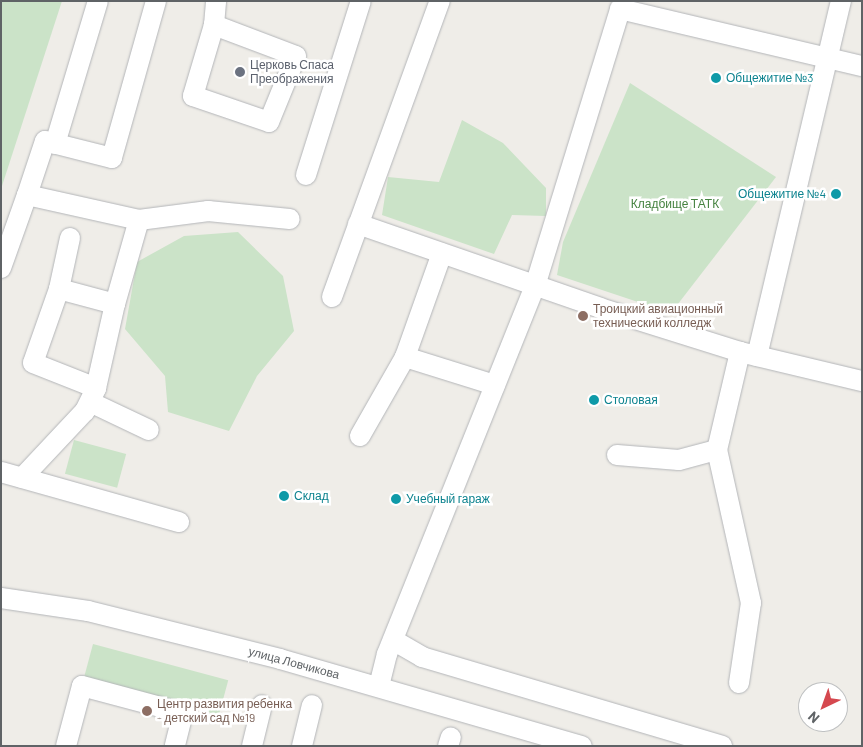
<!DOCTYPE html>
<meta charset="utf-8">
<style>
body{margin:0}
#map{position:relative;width:863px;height:747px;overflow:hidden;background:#efede8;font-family:Barlow,sans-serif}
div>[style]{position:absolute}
.green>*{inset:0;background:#cbe3c8;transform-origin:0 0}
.roads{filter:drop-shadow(0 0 1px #b3b5b8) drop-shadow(0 0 1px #b3b5b8)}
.minor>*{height:20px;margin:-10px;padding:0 10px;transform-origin:10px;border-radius:10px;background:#fff}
.dots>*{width:14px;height:14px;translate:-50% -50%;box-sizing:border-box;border:2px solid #fff;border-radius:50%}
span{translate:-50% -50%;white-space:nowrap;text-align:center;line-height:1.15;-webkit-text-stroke:5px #fff;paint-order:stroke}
.worship-label{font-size:12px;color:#5b616d}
.left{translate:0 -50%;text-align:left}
.culture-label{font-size:12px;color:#0d838f}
.right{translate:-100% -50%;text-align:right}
.park-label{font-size:12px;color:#468341}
.education-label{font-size:12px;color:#785e54}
.street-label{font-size:12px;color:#5f6366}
.frame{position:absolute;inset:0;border:2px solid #5f6366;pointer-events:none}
.north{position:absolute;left:798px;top:682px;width:50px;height:50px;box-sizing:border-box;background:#fff;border:1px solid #bfc1c2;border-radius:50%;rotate:222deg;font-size:14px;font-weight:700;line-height:20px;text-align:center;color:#5f6366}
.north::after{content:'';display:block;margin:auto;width:18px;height:22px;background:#d5484f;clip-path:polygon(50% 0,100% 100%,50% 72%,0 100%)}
</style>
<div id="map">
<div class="green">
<div style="clip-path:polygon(1px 1px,62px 1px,1px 189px)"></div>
<div style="clip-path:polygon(630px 83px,776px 177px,671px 313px,557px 275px,563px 242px)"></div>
<div style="clip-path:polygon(462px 120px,503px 143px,546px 188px,546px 216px,512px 215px,494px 254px,382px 215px,388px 177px,439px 182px)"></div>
<div style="clip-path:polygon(238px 232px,283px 276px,294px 331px,257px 376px,229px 431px,168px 412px,165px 376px,125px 329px,137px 262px,184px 236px)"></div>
<div style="left:74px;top:440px;width:54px;height:35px;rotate:15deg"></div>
<div style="left:93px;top:644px;width:140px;height:36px;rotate:15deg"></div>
</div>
<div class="roads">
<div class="minor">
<div style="left:156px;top:1px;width:163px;rotate:105.7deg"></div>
<div style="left:112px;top:158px;width:69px;rotate:-165.8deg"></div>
<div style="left:45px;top:141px;width:57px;rotate:108.4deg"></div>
<div style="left:27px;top:195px;width:115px;rotate:12.6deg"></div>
<div style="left:139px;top:220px;width:70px;rotate:-7.4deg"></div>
<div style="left:208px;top:211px;width:82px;rotate:5.6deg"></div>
<div style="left:214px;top:25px;width:74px;rotate:106.5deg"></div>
<div style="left:193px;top:96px;width:80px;rotate:18.9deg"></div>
<div style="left:269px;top:122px;width:71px;rotate:-67.8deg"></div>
<div style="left:296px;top:56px;width:88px;rotate:-159.3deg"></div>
<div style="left:214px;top:25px;width:24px;rotate:-85deg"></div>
<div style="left:55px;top:144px;width:149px;rotate:-73.3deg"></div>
<div style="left:306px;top:175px;width:182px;rotate:-72.5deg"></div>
<div style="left:358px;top:224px;width:256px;rotate:19.1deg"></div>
<div style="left:600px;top:308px;width:147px;rotate:17.4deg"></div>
<div style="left:740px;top:352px;width:125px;rotate:13.4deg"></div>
<div style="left:70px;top:238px;width:52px;rotate:102.2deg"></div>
<div style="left:59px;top:289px;width:58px;rotate:15deg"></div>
<div style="left:115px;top:304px;width:87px;rotate:-74.1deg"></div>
<div style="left:1px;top:268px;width:77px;rotate:-70.4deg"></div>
<div style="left:59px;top:289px;width:78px;rotate:109.4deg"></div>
<div style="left:33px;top:363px;width:68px;rotate:21.6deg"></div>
<div style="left:332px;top:297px;width:315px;rotate:-70deg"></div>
<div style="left:757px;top:356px;width:365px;rotate:-76.7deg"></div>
<div style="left:405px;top:357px;width:110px;rotate:-70.4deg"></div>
<div style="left:90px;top:402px;width:65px;rotate:25.4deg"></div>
<div style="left:360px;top:436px;width:91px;rotate:-60.3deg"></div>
<div style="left:405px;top:357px;width:94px;rotate:17.3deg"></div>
<div style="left:617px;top:455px;width:62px;rotate:4.6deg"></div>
<div style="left:679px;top:460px;width:39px;rotate:-15deg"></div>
<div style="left:1px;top:472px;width:185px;rotate:15.7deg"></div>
<div style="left:22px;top:478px;width:92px;rotate:-46.8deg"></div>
<div style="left:85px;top:411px;width:25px;rotate:-64deg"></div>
<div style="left:96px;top:388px;width:86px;rotate:-77.3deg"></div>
<div style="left:1px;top:598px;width:88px;rotate:8.5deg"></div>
<div style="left:88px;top:611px;width:198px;rotate:14deg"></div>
<div style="left:280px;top:659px;width:314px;rotate:16.1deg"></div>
<div style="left:393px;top:640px;width:34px;rotate:30deg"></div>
<div style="left:422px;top:657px;width:313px;rotate:16.5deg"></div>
<div style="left:739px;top:683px;width:81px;rotate:-81.5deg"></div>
<div style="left:751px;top:603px;width:157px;rotate:-102.5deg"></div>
<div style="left:717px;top:450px;width:101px;rotate:-76.8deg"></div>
<div style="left:379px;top:686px;width:33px;rotate:-76deg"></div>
<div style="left:387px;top:654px;width:397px;rotate:-68.1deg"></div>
<div style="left:535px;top:286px;width:290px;rotate:-72.9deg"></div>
<div style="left:620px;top:9px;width:249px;rotate:13.3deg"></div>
<div style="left:66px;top:746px;width:62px;rotate:-75.1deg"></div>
<div style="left:82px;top:686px;width:105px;rotate:15deg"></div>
<div style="left:183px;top:713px;width:34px;rotate:104deg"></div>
<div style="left:252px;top:746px;width:42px;rotate:-76.3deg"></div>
<div style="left:302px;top:746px;width:42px;rotate:-76.3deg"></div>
<div style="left:448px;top:746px;width:9px;rotate:-72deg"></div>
</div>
</div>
<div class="dots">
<div style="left:240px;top:72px;background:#6b7280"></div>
<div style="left:716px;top:78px;background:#0f9aa8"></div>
<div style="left:836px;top:194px;background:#0f9aa8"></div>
<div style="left:583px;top:316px;background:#8d6e63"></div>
<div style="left:594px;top:400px;background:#0f9aa8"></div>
<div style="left:284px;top:496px;background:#0f9aa8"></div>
<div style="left:396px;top:499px;background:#0f9aa8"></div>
<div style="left:147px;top:711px;background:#8d6e63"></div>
</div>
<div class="worship-label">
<span class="left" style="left:250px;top:72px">Церковь Спаса<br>Преображения</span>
</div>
<div class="culture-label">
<span class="left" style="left:726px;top:78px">Общежитие №3</span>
<span class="right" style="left:826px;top:194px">Общежитие №4</span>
<span class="left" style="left:604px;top:400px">Столовая</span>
<span class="left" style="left:294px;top:496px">Склад</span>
<span class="left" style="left:406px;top:499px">Учебный гараж</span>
</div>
<div class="park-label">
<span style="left:675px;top:204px">Кладбище ТАТК</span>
</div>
<div class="education-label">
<span class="left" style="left:593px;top:316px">Троицкий авиационный<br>технический колледж</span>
<span class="left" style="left:157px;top:711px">Центр развития ребенка<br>- детский сад №19</span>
</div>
<div class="street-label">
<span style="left:294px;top:663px;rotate:15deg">улица Ловчикова</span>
</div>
<div class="frame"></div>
<div class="north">N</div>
</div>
